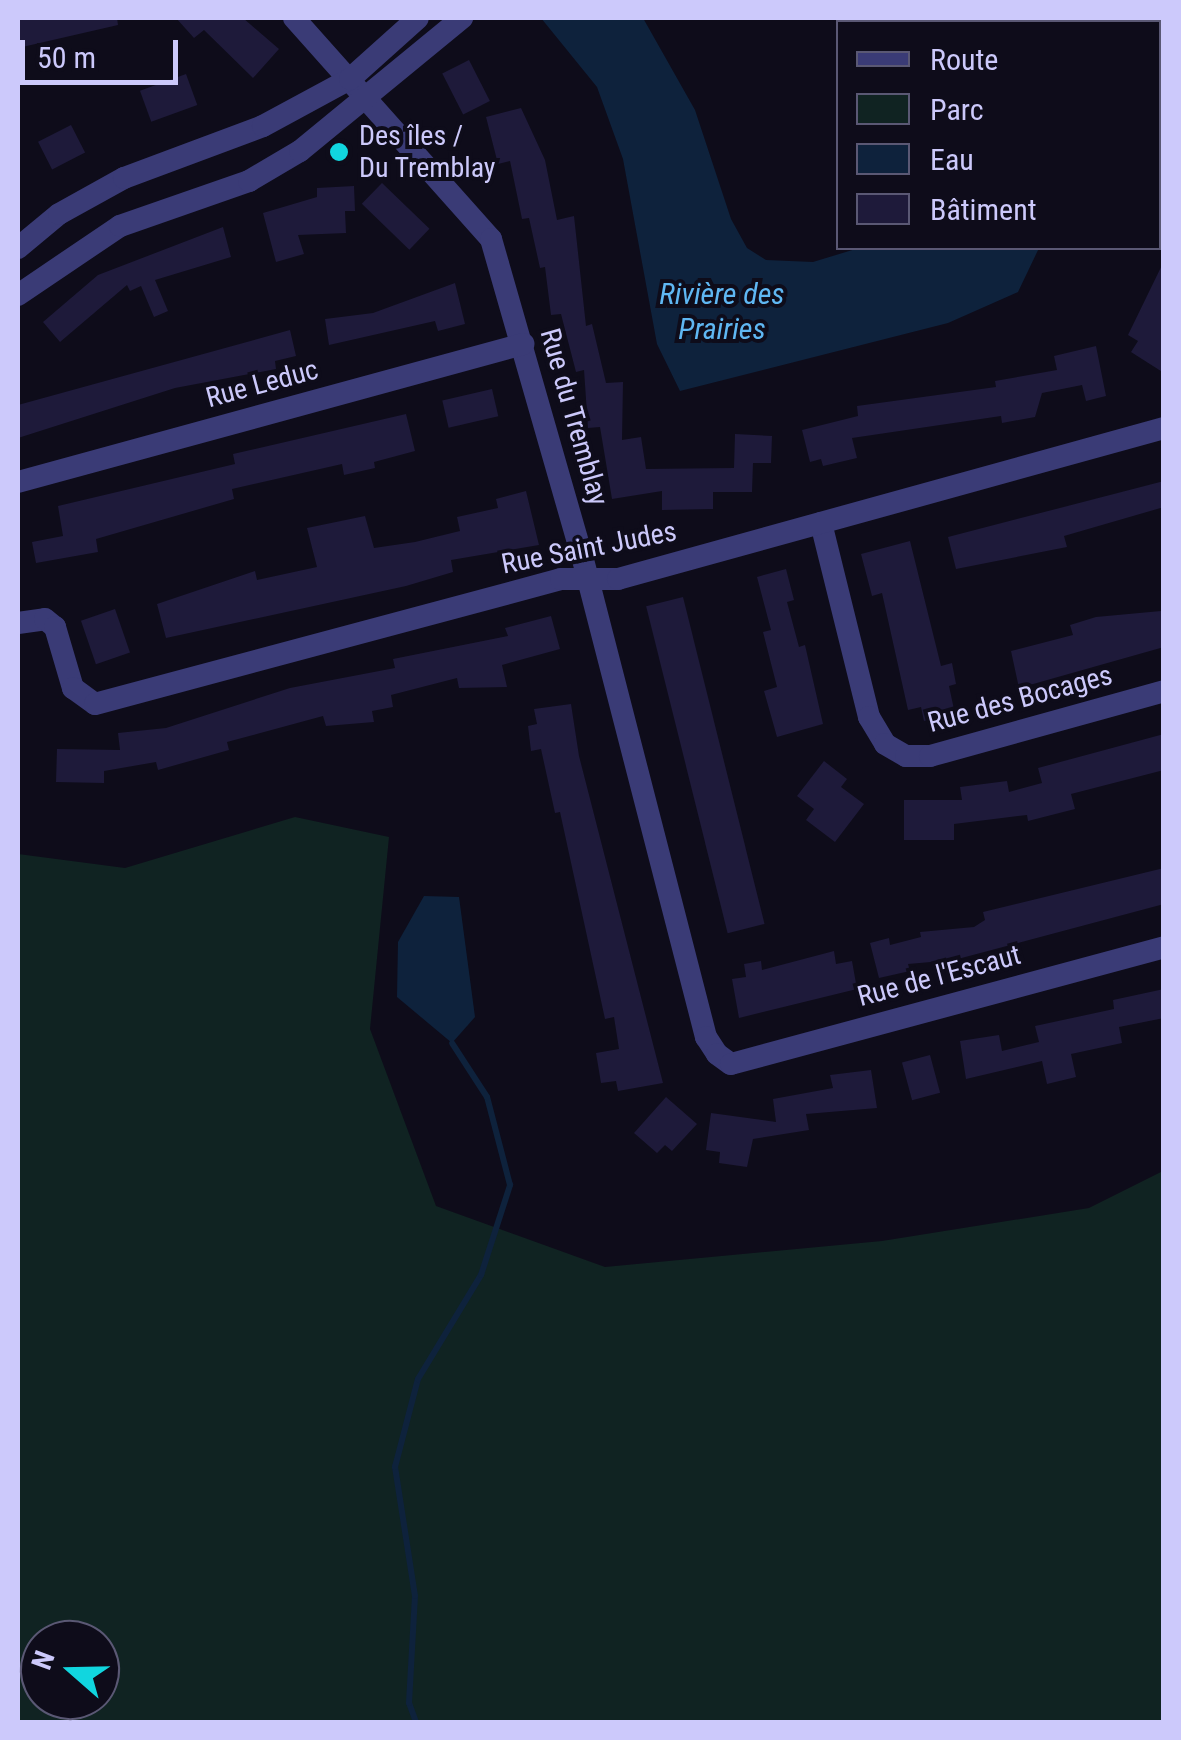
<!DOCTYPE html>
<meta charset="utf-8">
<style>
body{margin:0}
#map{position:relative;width:1181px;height:1740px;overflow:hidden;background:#0e0c1a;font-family:"Roboto Condensed",sans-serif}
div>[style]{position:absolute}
.green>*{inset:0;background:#102322}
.water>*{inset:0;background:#0e223c}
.stream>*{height:6px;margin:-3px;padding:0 3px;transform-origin:3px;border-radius:3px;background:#0e223c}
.building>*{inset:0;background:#1e1a3a;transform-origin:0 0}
.minor>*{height:22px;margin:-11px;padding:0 11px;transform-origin:11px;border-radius:11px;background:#3a3b76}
.dots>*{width:28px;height:28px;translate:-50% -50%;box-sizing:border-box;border:5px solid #0e0c1a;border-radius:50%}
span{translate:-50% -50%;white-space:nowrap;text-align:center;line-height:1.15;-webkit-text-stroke:8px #0e0c1a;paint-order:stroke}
.poi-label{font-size:28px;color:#ccc9fb}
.left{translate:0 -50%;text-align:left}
.street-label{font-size:28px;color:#ccc9fb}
.water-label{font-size:30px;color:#5fb7f3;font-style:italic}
.frame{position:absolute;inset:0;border:20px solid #ccc9fb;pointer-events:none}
.legend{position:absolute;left:836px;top:20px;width:325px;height:230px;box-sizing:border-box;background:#0e0c1a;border:2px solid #5a5874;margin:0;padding:12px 18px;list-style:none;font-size:30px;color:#ccc9fb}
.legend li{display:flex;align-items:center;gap:20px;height:50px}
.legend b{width:50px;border:2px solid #5a5874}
.north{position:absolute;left:20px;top:1620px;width:100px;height:100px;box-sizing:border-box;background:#0e0c1a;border:2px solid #5a5874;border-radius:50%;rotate:290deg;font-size:28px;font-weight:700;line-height:40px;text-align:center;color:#ccc9fb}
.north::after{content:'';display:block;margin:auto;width:35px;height:45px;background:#11d6df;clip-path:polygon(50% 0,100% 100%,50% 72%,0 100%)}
.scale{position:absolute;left:20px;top:40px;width:158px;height:45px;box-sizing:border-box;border:5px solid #ccc9fb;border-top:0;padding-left:12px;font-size:30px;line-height:35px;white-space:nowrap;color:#ccc9fb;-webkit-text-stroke:8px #0e0c1a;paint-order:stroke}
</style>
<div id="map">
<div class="green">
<div style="clip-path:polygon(evenodd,295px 817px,389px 837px,370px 1029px,436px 1206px,605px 1267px,882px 1241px,1089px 1208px,1163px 1171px,1163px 1722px,18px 1722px,18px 854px,125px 868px,295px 817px,40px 1640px,100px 1640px,100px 1700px,40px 1700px,40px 1640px)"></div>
</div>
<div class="water">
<div style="clip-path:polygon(541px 18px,643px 18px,695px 110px,731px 219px,747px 248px,766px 260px,813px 262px,859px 248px,1039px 248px,1018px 292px,948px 323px,680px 391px,657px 344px,623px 159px,597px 87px)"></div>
<div style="clip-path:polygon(424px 896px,459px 897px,475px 1017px,452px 1043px,397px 997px,398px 942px)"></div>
</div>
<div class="stream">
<div style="left:416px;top:1722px;width:20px;rotate:-110deg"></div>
<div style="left:409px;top:1703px;width:107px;rotate:-86.8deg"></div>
<div style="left:415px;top:1596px;width:131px;rotate:-98.8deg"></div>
<div style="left:395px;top:1467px;width:91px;rotate:-75.4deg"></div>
<div style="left:418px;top:1379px;width:122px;rotate:-58.8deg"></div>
<div style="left:481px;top:1275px;width:95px;rotate:-72.1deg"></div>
<div style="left:510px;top:1185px;width:91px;rotate:-104.6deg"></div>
<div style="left:487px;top:1097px;width:64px;rotate:-122.9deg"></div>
</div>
<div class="building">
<div style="clip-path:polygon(35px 18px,117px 18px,118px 25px,18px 48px,18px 20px)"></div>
<div style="clip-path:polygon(176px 18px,243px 18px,279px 49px,253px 78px,204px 30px,194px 38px)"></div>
<div style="left:469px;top:60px;width:46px;height:30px;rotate:63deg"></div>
<div style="left:186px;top:74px;width:33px;height:49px;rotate:70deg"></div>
<div style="clip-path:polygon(521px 108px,545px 160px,557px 220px,574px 216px,586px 326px,592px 324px,606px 383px,623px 382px,622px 440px,641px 437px,646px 469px,734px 468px,735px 434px,772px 436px,771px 463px,753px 463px,752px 492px,713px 492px,713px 509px,662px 510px,662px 491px,612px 499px,600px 427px,588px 428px,584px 370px,576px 372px,561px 314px,551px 315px,545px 267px,540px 268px,529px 218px,522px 219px,510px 161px,498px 164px,486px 117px)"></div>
<div style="left:71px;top:125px;width:31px;height:37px;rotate:63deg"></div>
<div style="left:382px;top:183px;width:66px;height:29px;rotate:44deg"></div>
<div style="clip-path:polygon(354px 186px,355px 211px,345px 211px,346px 233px,298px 235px,304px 254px,276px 262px,263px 213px,317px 197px,317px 188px)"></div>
<div style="clip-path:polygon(223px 227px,231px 257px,155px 280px,168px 311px,154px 317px,141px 286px,130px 291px,127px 285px,60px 342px,43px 322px,98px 275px)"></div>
<div style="clip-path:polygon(1164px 261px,1164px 373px,1131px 352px,1138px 341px,1128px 335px)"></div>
<div style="clip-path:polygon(455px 283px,465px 324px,438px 331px,435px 321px,329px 345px,325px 319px,373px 313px)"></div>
<div style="clip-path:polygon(290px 330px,296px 356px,275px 361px,276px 369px,175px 388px,18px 438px,18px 405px)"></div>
<div style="clip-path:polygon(1096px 346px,1106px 396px,1086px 401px,1082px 385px,1042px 393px,1035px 417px,1002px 423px,1001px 416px,852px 438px,857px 458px,823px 466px,821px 459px,810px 462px,802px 430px,858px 416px,857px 406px,996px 387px,995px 381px,1057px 370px,1054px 356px)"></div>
<div style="left:492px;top:389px;width:28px;height:51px;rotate:77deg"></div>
<div style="clip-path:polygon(406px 414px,415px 451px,374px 462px,375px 468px,344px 475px,342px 464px,232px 489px,234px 499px,96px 539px,98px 552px,36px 563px,32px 542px,63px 536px,58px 506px,235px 464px,233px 454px)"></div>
<div style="clip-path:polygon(1164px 481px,1164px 507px,1064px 536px,1067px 547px,956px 569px,948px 537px)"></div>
<div style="clip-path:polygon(526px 491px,539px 545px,451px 560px,453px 572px,406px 586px,166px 638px,157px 604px,255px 571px,257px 580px,317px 567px,307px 528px,365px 516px,374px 548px,415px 542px,460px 531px,457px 517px,498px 508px,496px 499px)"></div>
<div style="clip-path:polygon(910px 541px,941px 666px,952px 663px,956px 684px,949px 686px,955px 714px,924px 721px,921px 707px,908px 710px,882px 593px,872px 596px,861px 554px)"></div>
<div style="clip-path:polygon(786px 569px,794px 600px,787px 602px,799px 647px,805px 645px,823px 724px,777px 737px,764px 691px,777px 687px,763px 632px,771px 630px,757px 577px)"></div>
<div style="left:683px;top:597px;width:337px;height:38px;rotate:76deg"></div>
<div style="left:115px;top:609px;width:46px;height:36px;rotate:71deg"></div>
<div style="clip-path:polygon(1161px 611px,1164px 647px,1019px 688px,1011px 651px,1073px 635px,1070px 625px,1096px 617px)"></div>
<div style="clip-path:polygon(551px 616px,560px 649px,502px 665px,507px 687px,459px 688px,457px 678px,391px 695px,393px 707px,372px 711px,374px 722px,326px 726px,323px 716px,227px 742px,229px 750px,158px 770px,156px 762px,104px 771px,104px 783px,56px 782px,57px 749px,120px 750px,118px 733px,166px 728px,290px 688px,395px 668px,393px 659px,508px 636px,505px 628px)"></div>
<div style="clip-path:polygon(571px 704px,579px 756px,663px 1083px,618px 1091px,616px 1081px,601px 1083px,596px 1053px,619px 1049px,614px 1017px,605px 1019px,560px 812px,555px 813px,541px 749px,531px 751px,528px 726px,537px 724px,534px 709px)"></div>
<div style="clip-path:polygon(1164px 734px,1164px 770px,1071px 794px,1075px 809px,1028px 821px,1027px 815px,954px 824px,954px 840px,904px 840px,904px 800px,962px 800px,960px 787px,1007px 781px,1009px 792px,1042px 783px,1038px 768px)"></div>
<div style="clip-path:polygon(824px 761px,847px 779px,841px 787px,864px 804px,835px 842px,806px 820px,814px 809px,797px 796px)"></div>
<div style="clip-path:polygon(1164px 868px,1164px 904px,954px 960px,908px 964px,910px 971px,879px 978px,870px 943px,889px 938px,890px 945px,921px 937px,920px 932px,974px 927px,985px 920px,983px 912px)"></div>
<div style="clip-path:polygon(834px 951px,836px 964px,852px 961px,857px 989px,739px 1018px,732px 979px,746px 977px,744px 964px,761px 961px,762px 970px)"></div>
<div style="clip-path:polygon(1164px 989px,1164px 1018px,1119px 1027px,1122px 1043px,1071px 1054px,1076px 1077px,1047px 1084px,1042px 1061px,966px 1079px,960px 1041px,999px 1035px,1002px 1051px,1039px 1042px,1035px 1026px,1114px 1009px,1113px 1000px)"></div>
<div style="left:930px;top:1055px;width:39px;height:29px;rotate:75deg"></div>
<div style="clip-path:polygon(871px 1070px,877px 1108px,806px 1114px,809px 1130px,753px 1139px,747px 1167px,719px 1163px,720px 1152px,706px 1150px,711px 1113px,776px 1122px,773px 1099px,833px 1088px,830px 1075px)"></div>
<div style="clip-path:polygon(666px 1097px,697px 1124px,672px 1151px,665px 1145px,657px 1153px,634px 1133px)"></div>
</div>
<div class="minor">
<div style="left:294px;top:18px;width:296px;rotate:48.3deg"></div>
<div style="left:491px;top:239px;width:326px;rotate:74deg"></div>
<div style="left:581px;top:552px;width:501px;rotate:75.55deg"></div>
<div style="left:706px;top:1037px;width:20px;rotate:57deg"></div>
<div style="left:717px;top:1054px;width:17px;rotate:36deg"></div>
<div style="left:731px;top:1064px;width:449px;rotate:-15.1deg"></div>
<div style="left:18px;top:248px;width:53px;rotate:-39.7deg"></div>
<div style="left:59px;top:214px;width:74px;rotate:-29deg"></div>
<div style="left:124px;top:178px;width:148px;rotate:-20.5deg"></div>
<div style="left:263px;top:126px;width:99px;rotate:-28.4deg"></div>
<div style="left:350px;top:79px;width:91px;rotate:-41.9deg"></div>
<div style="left:18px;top:295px;width:123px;rotate:-34.1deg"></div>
<div style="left:120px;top:226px;width:137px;rotate:-19.2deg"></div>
<div style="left:249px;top:181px;width:59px;rotate:-30.5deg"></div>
<div style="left:300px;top:151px;width:210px;rotate:-39.4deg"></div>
<div style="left:18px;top:482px;width:524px;rotate:-15.28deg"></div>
<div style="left:821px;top:523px;width:200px;rotate:76.1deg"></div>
<div style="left:869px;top:717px;width:31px;rotate:59deg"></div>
<div style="left:885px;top:744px;width:24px;rotate:30deg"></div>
<div style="left:906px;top:756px;width:24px"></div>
<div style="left:930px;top:756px;width:243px;rotate:-15.5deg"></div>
<div style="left:18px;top:623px;width:27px;rotate:-8deg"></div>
<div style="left:45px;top:619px;width:13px;rotate:39deg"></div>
<div style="left:55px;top:627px;width:64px;rotate:73.6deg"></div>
<div style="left:73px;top:688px;width:27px;rotate:36deg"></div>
<div style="left:95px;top:704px;width:482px;rotate:-15deg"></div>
<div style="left:561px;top:579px;width:57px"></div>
<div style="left:618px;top:579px;width:566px;rotate:-15.46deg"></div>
</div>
<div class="dots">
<div style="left:339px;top:152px;background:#11d6df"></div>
</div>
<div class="poi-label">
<span class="left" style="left:359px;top:152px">Des îles /<br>Du Tremblay</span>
</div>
<div class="street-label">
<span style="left:262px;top:384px;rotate:-15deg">Rue Leduc</span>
<span style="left:574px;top:417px;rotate:74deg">Rue du Tremblay</span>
<span style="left:589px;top:548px;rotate:-11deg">Rue Saint Judes</span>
<span style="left:1020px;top:699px;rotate:-15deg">Rue des Bocages</span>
<span style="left:939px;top:976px;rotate:-15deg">Rue de l'Escaut</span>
</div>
<div class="water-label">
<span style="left:722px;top:311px">Rivière des<br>Prairies</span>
</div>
<div class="frame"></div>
<ul class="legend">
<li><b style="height:12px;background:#3a3b76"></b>Route</li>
<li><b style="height:28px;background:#102322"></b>Parc</li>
<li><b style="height:28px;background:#0e223c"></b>Eau</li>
<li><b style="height:28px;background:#1e1a3a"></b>Bâtiment</li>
</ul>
<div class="north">N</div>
<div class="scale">50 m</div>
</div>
